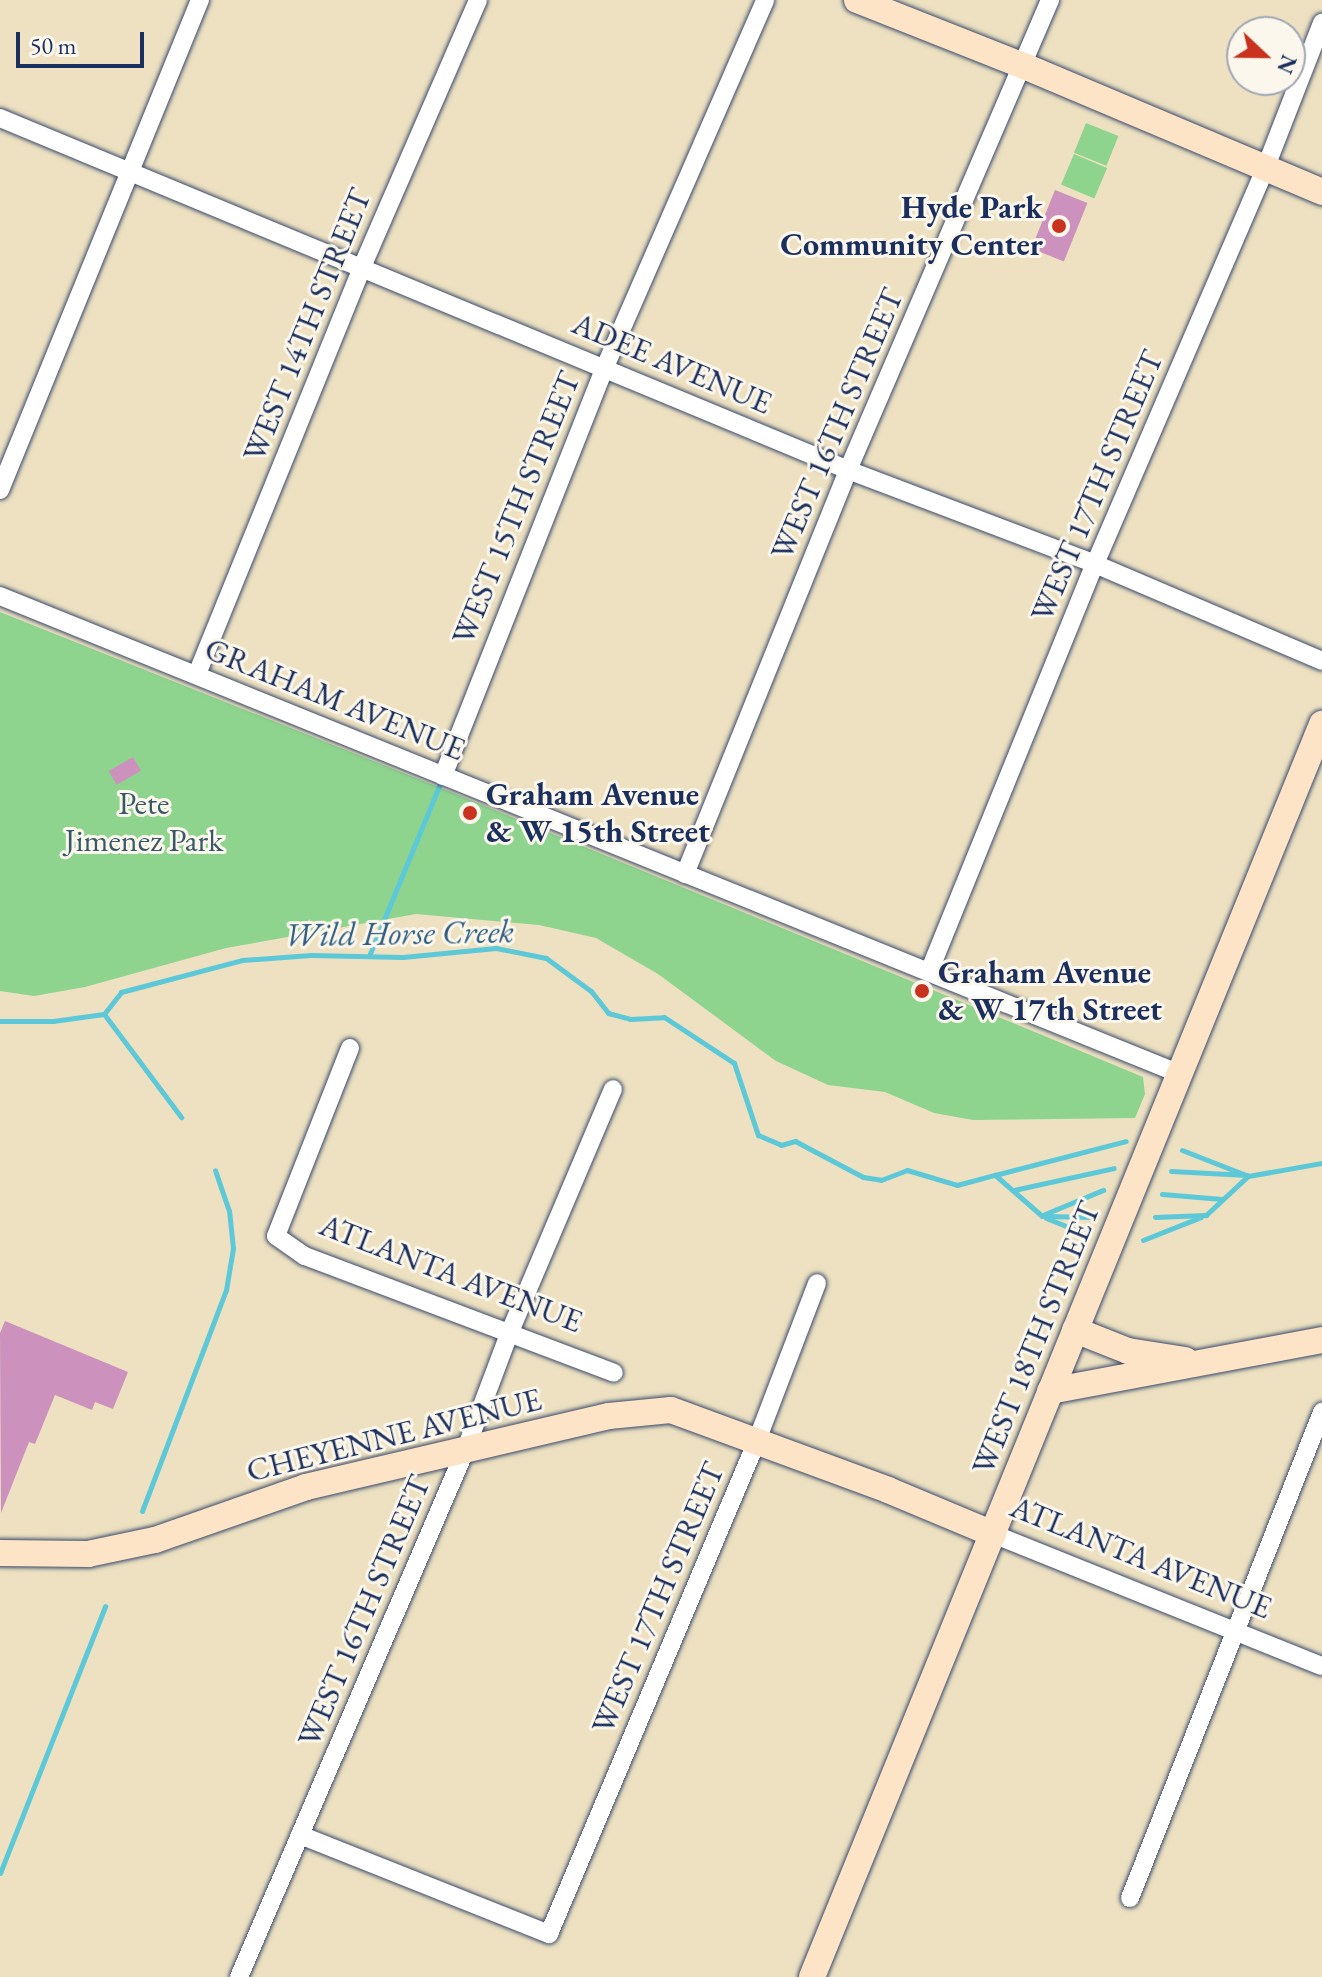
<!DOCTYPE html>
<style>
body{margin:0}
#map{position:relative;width:1322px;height:1977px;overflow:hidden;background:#ede1c1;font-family:"EB Garamond",serif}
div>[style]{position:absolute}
.green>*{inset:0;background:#8ed48e;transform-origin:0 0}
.stream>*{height:5px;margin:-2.5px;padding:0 2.5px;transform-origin:2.5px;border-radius:2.5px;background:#5dc8d7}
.building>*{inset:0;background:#cc92bd;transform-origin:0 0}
.roads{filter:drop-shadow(0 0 2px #3a4a6d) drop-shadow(0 0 2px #3a4a6d)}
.street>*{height:18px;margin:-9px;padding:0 9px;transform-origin:9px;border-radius:9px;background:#fff}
.secondary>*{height:26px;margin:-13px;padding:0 13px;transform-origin:13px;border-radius:13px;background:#fee4c6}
.dots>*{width:22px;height:22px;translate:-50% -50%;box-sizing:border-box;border:4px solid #fbf7ec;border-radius:50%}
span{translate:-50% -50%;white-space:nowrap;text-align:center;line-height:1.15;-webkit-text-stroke:6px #fbf7ec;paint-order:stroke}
.poi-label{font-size:32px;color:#1b2f5e;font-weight:700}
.right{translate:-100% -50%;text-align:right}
.left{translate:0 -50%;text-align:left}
.street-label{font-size:32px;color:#1b2f5e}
.park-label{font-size:32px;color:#38586a}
.water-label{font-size:34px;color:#2f5d82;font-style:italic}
.north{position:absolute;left:1226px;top:16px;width:80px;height:80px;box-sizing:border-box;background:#fbf7ec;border:2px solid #a1a7b3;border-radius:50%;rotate:112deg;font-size:22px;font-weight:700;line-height:32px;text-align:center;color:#1b2f5e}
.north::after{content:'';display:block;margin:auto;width:28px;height:36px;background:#c8321e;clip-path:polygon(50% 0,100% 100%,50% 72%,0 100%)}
.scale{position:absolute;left:16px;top:32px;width:128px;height:36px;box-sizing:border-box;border:4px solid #1b2f5e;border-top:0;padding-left:10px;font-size:24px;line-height:28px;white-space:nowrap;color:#1b2f5e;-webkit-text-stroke:6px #fbf7ec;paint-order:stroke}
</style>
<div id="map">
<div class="green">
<div style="left:1086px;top:123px;width:35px;height:32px;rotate:22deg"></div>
<div style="left:1074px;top:154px;width:36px;height:33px;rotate:23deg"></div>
<div style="clip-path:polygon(0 612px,446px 790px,1047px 1037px,1143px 1077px,1145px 1094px,1135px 1118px,973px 1120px,934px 1113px,885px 1092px,828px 1085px,776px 1061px,658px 974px,596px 938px,539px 925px,416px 914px,226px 948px,85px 987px,34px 996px,0 991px)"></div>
</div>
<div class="stream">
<div style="left:369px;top:956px;width:189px;rotate:-67.6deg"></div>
<div style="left:104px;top:1014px;width:129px;rotate:53.2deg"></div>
<div style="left:0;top:1021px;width:53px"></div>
<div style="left:53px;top:1021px;width:51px;rotate:-7.8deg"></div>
<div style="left:104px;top:1014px;width:28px;rotate:-52deg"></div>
<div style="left:121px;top:992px;width:125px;rotate:-14.8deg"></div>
<div style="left:242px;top:960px;width:69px;rotate:-4.1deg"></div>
<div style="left:311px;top:955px;width:92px;rotate:1.2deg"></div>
<div style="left:403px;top:957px;width:93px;rotate:-5.5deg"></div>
<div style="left:496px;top:948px;width:51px;rotate:11.3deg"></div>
<div style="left:546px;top:958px;width:56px;rotate:36.3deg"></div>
<div style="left:591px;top:991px;width:28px;rotate:52deg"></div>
<div style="left:608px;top:1013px;width:23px;rotate:15deg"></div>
<div style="left:630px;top:1019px;width:34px;rotate:-3deg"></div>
<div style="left:664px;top:1017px;width:84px;rotate:33.3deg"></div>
<div style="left:734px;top:1063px;width:76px;rotate:71.6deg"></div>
<div style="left:758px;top:1135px;width:25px;rotate:23deg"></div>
<div style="left:781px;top:1145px;width:15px;rotate:-16deg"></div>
<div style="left:795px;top:1141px;width:77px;rotate:27.9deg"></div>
<div style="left:863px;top:1177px;width:18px;rotate:9deg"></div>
<div style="left:881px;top:1180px;width:28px;rotate:-21deg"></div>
<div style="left:907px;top:1170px;width:52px;rotate:16.7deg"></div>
<div style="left:957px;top:1185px;width:39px;rotate:-15deg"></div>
<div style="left:995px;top:1175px;width:62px;rotate:41.1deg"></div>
<div style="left:1042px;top:1216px;width:54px;rotate:1.1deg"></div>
<div style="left:1182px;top:1150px;width:66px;rotate:21.5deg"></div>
<div style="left:1171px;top:1171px;width:76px;rotate:3deg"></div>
<div style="left:995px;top:1175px;width:135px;rotate:-14.5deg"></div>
<div style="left:1014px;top:1190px;width:102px;rotate:-12.4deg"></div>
<div style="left:1162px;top:1194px;width:60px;rotate:4.8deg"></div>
<div style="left:1045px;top:1214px;width:63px;rotate:-22.5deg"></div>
<div style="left:1155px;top:1217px;width:51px;rotate:-2.2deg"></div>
<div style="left:1206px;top:1215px;width:57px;rotate:-42.9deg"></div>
<div style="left:1248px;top:1176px;width:75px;rotate:-10deg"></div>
<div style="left:1046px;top:1218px;width:43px;rotate:21.8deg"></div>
<div style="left:1143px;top:1240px;width:62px;rotate:-21.6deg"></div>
<div style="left:142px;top:1511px;width:236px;rotate:-69.2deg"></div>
<div style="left:226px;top:1290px;width:43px;rotate:-80.5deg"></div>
<div style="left:233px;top:1248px;width:37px;rotate:-96deg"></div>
<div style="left:229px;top:1211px;width:43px;rotate:-108.9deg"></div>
<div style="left:0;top:1873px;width:287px;rotate:-68.5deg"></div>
</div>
<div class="building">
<div style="left:1055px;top:190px;width:35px;height:63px;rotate:22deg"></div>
<div style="left:133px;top:757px;width:16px;height:28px;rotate:60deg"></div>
<div style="clip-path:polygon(5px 1321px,128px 1372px,113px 1409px,95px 1402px,92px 1410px,55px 1395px,35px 1444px,29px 1442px,1px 1513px,0 1333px)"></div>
</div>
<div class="roads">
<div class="street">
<div style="left:0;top:118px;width:918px;rotate:22.54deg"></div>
<div style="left:848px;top:470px;width:264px;rotate:20.8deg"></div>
<div style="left:1095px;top:564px;width:247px;rotate:23.1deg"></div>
<div style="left:0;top:490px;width:529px;rotate:-67.8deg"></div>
<div style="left:0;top:596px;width:1273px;rotate:22.05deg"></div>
<div style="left:197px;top:674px;width:439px;rotate:-67.9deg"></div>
<div style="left:362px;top:267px;width:291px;rotate:-66.5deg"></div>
<div style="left:443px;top:776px;width:440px;rotate:-68.4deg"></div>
<div style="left:605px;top:367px;width:400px;rotate:-66.4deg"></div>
<div style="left:685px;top:874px;width:436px;rotate:-68deg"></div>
<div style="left:848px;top:470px;width:512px;rotate:-66.74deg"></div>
<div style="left:929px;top:972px;width:440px;rotate:-67.9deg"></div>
<div style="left:1095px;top:564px;width:430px;rotate:-66.7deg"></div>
<div style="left:1265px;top:169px;width:157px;rotate:-68.7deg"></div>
<div style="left:350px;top:1048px;width:202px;rotate:111.5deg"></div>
<div style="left:276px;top:1236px;width:35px;rotate:35deg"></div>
<div style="left:305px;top:1256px;width:330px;rotate:20.7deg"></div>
<div style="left:993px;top:1534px;width:354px;rotate:21.9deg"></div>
<div style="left:300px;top:1835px;width:268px;rotate:21.7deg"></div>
<div style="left:549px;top:1934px;width:533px;rotate:-67.14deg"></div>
<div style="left:756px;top:1443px;width:171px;rotate:-69.1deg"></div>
<div style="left:1130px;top:1898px;width:523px;rotate:-68.44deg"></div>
<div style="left:239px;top:1977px;width:572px;rotate:-66.75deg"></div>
<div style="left:465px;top:1451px;width:125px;rotate:-69.4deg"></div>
<div style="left:509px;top:1334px;width:266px;rotate:-67deg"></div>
</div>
<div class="secondary">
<div style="left:857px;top:0;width:180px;rotate:21.6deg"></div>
<div style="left:1024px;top:66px;width:324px;rotate:22.9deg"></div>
<div style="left:1075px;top:1330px;width:57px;rotate:21.6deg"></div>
<div style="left:1128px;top:1351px;width:58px;rotate:9deg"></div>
<div style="left:1050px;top:1391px;width:277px;rotate:-10.6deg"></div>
<div style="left:0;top:1553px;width:88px;rotate:0.7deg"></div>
<div style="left:88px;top:1554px;width:68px;rotate:-11.8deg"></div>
<div style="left:155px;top:1540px;width:160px;rotate:-19.3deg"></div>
<div style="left:306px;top:1487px;width:311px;rotate:-13.2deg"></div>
<div style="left:609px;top:1416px;width:62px;rotate:-5.5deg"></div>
<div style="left:671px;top:1410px;width:231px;rotate:20.2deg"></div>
<div style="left:888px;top:1490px;width:114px;rotate:22.7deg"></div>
<div style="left:812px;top:1977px;width:1353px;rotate:-67.85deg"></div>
</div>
</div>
<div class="dots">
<div style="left:1059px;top:226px;background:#c8321e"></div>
<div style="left:470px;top:813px;background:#c8321e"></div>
<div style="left:922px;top:991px;background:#c8321e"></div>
</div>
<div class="poi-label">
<span class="right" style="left:1043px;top:226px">Hyde Park<br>Community Center</span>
<span class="left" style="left:486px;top:813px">Graham Avenue<br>&amp; W 15th Street</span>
<span class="left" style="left:938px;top:991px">Graham Avenue<br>&amp; W 17th Street</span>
</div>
<div class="street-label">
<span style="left:307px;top:325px;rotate:-68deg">WEST 14TH STREET</span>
<span style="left:672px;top:363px;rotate:23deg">ADEE AVENUE</span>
<span style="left:837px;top:424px;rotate:-67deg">WEST 16TH STREET</span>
<span style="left:1097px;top:486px;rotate:-67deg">WEST 17TH STREET</span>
<span style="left:516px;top:508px;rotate:-68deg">WEST 15TH STREET</span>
<span style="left:335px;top:699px;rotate:22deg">GRAHAM AVENUE</span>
<span style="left:451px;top:1273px;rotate:21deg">ATLANTA AVENUE</span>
<span style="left:1036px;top:1338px;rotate:-68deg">WEST 18TH STREET</span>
<span style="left:394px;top:1435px;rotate:-14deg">CHEYENNE AVENUE</span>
<span style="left:1141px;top:1557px;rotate:22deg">ATLANTA AVENUE</span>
<span style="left:658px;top:1598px;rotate:-67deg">WEST 17TH STREET</span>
<span style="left:364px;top:1611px;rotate:-67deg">WEST 16TH STREET</span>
</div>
<div class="park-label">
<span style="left:144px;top:822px">Pete<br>Jimenez Park</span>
</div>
<div class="water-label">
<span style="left:399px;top:933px;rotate:-1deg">Wild Horse Creek</span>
</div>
<div class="north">N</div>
<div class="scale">50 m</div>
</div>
